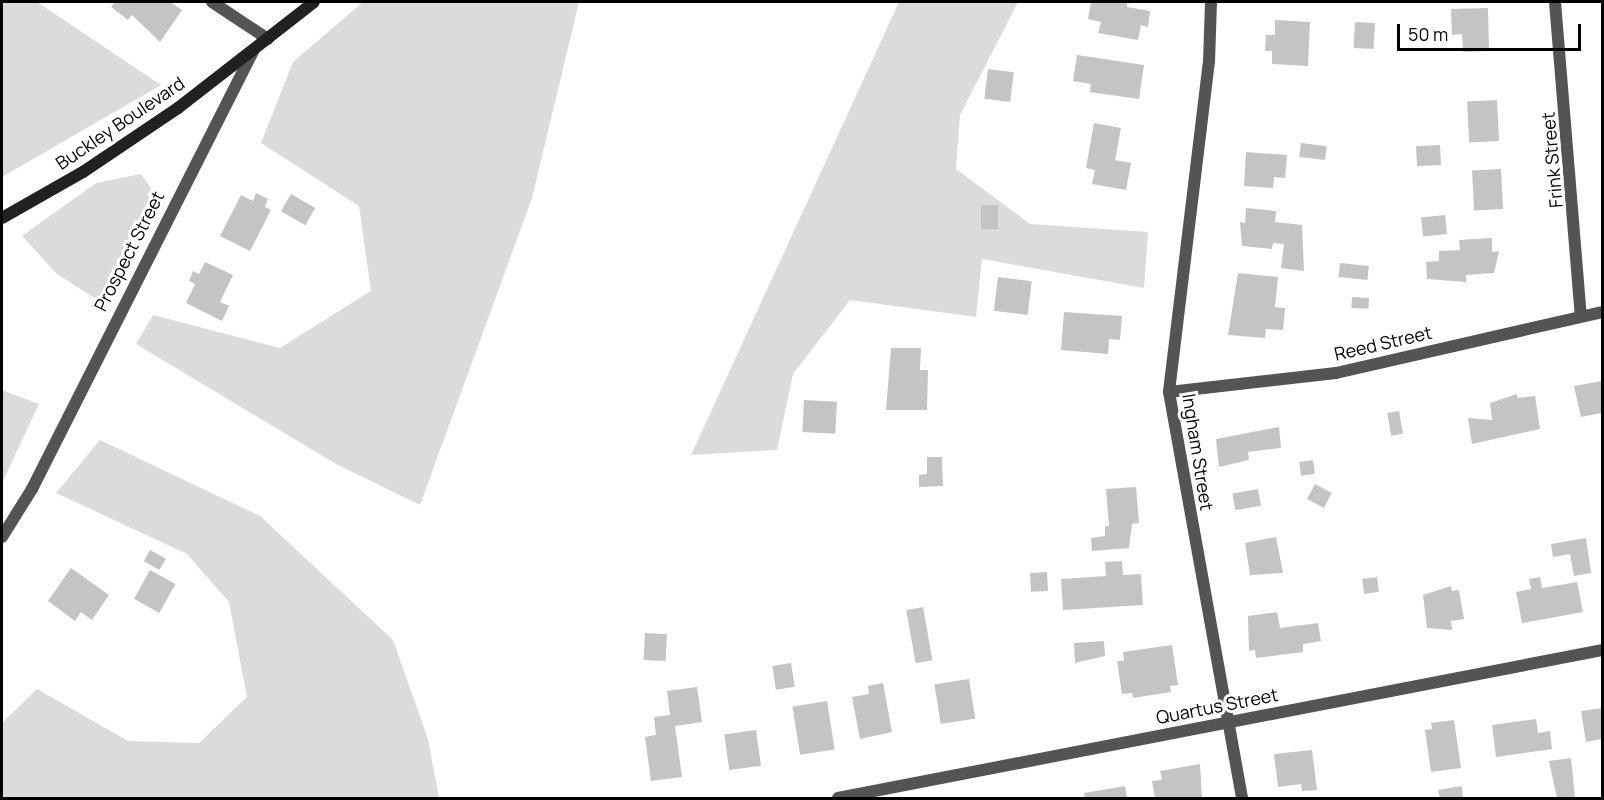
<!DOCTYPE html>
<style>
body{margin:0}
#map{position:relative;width:1604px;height:800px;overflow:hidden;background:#fff;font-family:Manrope,sans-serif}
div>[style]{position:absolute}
.green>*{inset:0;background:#dbdbdb}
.building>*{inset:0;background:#c4c4c4;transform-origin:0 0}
.service>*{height:12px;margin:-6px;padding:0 6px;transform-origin:6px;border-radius:6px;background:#545454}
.minor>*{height:12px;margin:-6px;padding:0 6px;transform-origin:6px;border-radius:6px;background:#545454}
.tertiary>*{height:12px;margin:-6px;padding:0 6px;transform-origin:6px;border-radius:6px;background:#545454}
.secondary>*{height:12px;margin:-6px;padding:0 6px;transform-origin:6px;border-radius:6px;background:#212121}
span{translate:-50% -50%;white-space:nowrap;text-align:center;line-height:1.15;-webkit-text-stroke:6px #fff;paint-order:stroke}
.street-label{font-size:18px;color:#000}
.frame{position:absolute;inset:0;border:3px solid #000;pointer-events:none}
.scale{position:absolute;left:1397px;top:24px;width:184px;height:27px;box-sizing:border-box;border:3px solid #000;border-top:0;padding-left:8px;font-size:18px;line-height:21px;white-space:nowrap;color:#000;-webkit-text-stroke:4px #fff;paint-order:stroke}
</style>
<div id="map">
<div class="green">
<div style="clip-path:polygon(2px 2px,37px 2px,161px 85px,2px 177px)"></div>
<div style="clip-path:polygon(363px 2px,579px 2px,532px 198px,420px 505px,338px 465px,136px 344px,153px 315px,280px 348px,371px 291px,359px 206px,261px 143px,293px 62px)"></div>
<div style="clip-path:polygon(899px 2px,1018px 2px,960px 115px,956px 169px,1030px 224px,1148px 232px,1144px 288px,982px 259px,976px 317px,850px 300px,793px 374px,777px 450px,691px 455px)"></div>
<div style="clip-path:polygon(141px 174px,153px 191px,99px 301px,57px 274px,22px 236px,96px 183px)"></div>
<div style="clip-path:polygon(2px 390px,39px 404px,2px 483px)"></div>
<div style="clip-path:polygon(100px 440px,260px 516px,393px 640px,428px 739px,439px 798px,2px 798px,2px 723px,37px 689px,128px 741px,199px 743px,247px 697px,229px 602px,187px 554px,56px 493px)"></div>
</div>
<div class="building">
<div style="clip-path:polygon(115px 2px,170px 2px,182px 10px,160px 42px,132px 15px,128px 20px,111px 7px)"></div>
<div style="clip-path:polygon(1091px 2px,1127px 2px,1127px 7px,1150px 11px,1148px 27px,1141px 25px,1138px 40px,1098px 33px,1101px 22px,1088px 19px)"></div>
<div style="clip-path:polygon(1488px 8px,1489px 51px,1463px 52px,1462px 34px,1452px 35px,1451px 9px)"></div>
<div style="clip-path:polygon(1275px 20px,1310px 22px,1308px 66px,1272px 64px,1272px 51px,1265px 51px,1266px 35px,1275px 35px)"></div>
<div style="left:1355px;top:22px;width:20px;height:26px;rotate:3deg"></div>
<div style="clip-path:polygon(1077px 55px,1144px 65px,1139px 99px,1090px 92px,1091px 84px,1073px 81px)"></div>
<div style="left:988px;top:69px;width:26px;height:30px;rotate:7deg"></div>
<div style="left:1497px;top:100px;width:41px;height:30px;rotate:87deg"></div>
<div style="clip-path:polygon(1094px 123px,1121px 128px,1115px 160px,1131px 163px,1126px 190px,1092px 184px,1095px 170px,1086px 168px)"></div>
<div style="left:1301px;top:143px;width:26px;height:14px;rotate:7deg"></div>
<div style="left:1440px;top:145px;width:20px;height:24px;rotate:87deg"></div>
<div style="clip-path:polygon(1246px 152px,1287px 155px,1285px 178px,1274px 177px,1273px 188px,1244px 186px)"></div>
<div style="left:1501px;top:169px;width:40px;height:29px;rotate:87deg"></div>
<div style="clip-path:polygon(256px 193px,268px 199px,265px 207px,271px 210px,250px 251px,220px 236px,241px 195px,253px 201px)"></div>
<div style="left:291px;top:194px;width:28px;height:20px;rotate:30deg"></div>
<div style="left:998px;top:205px;width:24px;height:17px;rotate:90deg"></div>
<div style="clip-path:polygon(1246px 208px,1276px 211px,1275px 222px,1302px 225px,1304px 271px,1281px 268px,1284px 244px,1273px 243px,1272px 249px,1242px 246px,1240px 222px,1245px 223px)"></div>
<div style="left:1445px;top:215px;width:19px;height:24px;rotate:84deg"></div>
<div style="clip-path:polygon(1492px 238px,1492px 252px,1499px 251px,1494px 273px,1466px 275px,1466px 282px,1427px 279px,1426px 262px,1439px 261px,1439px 251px,1460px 250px,1459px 240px)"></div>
<div style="clip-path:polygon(205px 262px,233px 275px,220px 302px,229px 306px,222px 321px,186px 303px,195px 284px,189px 281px,193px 271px,199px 274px)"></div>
<div style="left:1340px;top:263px;width:29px;height:14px;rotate:6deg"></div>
<div style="clip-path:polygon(1238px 273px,1278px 277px,1275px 307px,1285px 308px,1283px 330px,1266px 329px,1265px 338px,1228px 335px)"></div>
<div style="left:998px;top:277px;width:34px;height:34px;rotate:7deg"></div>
<div style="left:1352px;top:297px;width:17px;height:11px;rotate:3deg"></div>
<div style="clip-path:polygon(1064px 312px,1122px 316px,1120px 340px,1109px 339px,1108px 354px,1061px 350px)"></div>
<div style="clip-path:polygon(891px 348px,921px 348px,920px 370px,928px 370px,927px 410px,886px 410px)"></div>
<div style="clip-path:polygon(1602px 381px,1602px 413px,1581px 417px,1574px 386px)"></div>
<div style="clip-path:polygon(1517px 394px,1517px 398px,1535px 396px,1540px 429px,1472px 444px,1468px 418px,1492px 420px,1490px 403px)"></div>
<div style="left:804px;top:400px;width:33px;height:32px;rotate:3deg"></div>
<div style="left:1399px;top:411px;width:23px;height:12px;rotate:80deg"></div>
<div style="clip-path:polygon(1279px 427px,1281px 448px,1248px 452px,1249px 460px,1219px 467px,1216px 439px)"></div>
<div style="clip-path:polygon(927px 457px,942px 457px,943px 486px,919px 487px,919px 475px,927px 474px)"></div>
<div style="left:1313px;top:460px;width:14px;height:14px;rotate:82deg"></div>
<div style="left:1315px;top:484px;width:19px;height:17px;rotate:28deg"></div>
<div style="clip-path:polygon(1136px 487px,1139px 523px,1132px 524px,1129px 548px,1092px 551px,1091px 538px,1105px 536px,1105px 526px,1109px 526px,1106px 489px)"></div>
<div style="left:1258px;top:489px;width:17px;height:26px;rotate:80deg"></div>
<div style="clip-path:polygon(1276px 537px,1283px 573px,1250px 575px,1245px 543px)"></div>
<div style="clip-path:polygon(1586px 538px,1591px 573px,1574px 576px,1570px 554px,1553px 557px,1551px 544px)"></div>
<div style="left:150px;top:550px;width:18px;height:13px;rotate:29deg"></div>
<div style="clip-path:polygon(1122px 561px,1123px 575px,1141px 574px,1143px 605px,1063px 610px,1061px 579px,1106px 576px,1105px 562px)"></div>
<div style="clip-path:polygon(71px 568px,109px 595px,92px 620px,81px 612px,75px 621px,48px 601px)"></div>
<div style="left:150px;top:570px;width:29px;height:33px;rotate:29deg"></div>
<div style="left:1047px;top:572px;width:19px;height:17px;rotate:87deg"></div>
<div style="left:1377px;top:577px;width:15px;height:15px;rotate:82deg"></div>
<div style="clip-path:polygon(1540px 577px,1542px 588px,1577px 582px,1583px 612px,1522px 623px,1516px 592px,1531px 589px,1529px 579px)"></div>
<div style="clip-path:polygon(1451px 586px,1452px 591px,1459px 590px,1464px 619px,1451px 621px,1452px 630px,1427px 628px,1423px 595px)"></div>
<div style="left:923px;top:607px;width:54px;height:17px;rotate:80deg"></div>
<div style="clip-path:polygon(1277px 612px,1280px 628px,1318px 623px,1321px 641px,1303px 644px,1303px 652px,1256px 658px,1255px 650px,1249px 651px,1248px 616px)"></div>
<div style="left:645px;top:633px;width:22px;height:27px;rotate:3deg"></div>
<div style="clip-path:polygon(1104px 641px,1105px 656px,1075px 663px,1074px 643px)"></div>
<div style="clip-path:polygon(1172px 645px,1178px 685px,1170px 686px,1171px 692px,1133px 698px,1132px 693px,1122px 694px,1117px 661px,1124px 661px,1123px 652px)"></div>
<div style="left:791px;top:663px;width:24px;height:19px;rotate:81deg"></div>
<div style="left:969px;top:679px;width:40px;height:35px;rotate:81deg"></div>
<div style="clip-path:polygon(883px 683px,892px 732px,860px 739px,852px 697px,869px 694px,868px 686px)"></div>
<div style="clip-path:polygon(697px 687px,702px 722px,675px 726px,682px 777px,651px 781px,645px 737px,656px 735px,654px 717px,670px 715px,667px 691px)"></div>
<div style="left:827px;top:701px;width:49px;height:35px;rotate:81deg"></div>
<div style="clip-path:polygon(1602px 708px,1602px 739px,1586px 742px,1581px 711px)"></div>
<div style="clip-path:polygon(1536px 719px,1538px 733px,1550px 731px,1552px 749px,1496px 757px,1492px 725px)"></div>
<div style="clip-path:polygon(1454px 720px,1461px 768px,1431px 772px,1425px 730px,1432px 729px,1431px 723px)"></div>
<div style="left:756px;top:730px;width:36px;height:32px;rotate:82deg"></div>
<div style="clip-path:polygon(1312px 750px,1317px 790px,1302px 791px,1301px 784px,1278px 787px,1274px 754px)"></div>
<div style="clip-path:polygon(1571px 758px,1575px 798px,1557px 798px,1549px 761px)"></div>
<div style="clip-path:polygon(1200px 764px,1202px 798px,1155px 798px,1152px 781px,1162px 780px,1160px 771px)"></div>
<div style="clip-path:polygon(1125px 786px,1127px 798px,1085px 798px,1084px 793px)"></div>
<div style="clip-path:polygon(1462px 786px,1463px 798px,1440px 798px,1438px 790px)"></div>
</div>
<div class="service">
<div style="left:212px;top:2px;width:67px;rotate:33.5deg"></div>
</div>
<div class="minor">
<div style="left:1555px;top:2px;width:314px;rotate:85.3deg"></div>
<div style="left:1169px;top:392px;width:168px;rotate:-6.5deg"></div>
<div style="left:1336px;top:373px;width:273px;rotate:-12.9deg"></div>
<div style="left:838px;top:798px;width:778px;rotate:-10.96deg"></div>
</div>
<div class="tertiary">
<div style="left:1211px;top:2px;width:59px;rotate:91.9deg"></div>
<div style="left:1209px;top:61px;width:333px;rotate:96.9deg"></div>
<div style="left:1169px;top:392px;width:413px;rotate:79.8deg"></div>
<div style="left:2px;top:537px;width:57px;rotate:-58deg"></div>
<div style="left:32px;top:489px;width:491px;rotate:-63.2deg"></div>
</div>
<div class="secondary">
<div style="left:2px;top:218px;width:93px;rotate:-29.6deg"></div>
<div style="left:83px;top:172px;width:115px;rotate:-34deg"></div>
<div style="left:178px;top:108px;width:172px;rotate:-37.9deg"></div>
</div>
<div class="street-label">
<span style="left:120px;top:123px;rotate:-34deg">Buckley Boulevard</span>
<span style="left:1552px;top:160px;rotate:-95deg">Frink Street</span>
<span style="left:129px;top:251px;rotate:-63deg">Prospect Street</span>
<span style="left:1383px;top:343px;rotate:-13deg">Reed Street</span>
<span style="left:1198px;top:452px;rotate:81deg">Ingham Street</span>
<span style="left:1217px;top:706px;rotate:-11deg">Quartus Street</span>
</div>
<div class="frame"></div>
<div class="scale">50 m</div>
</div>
